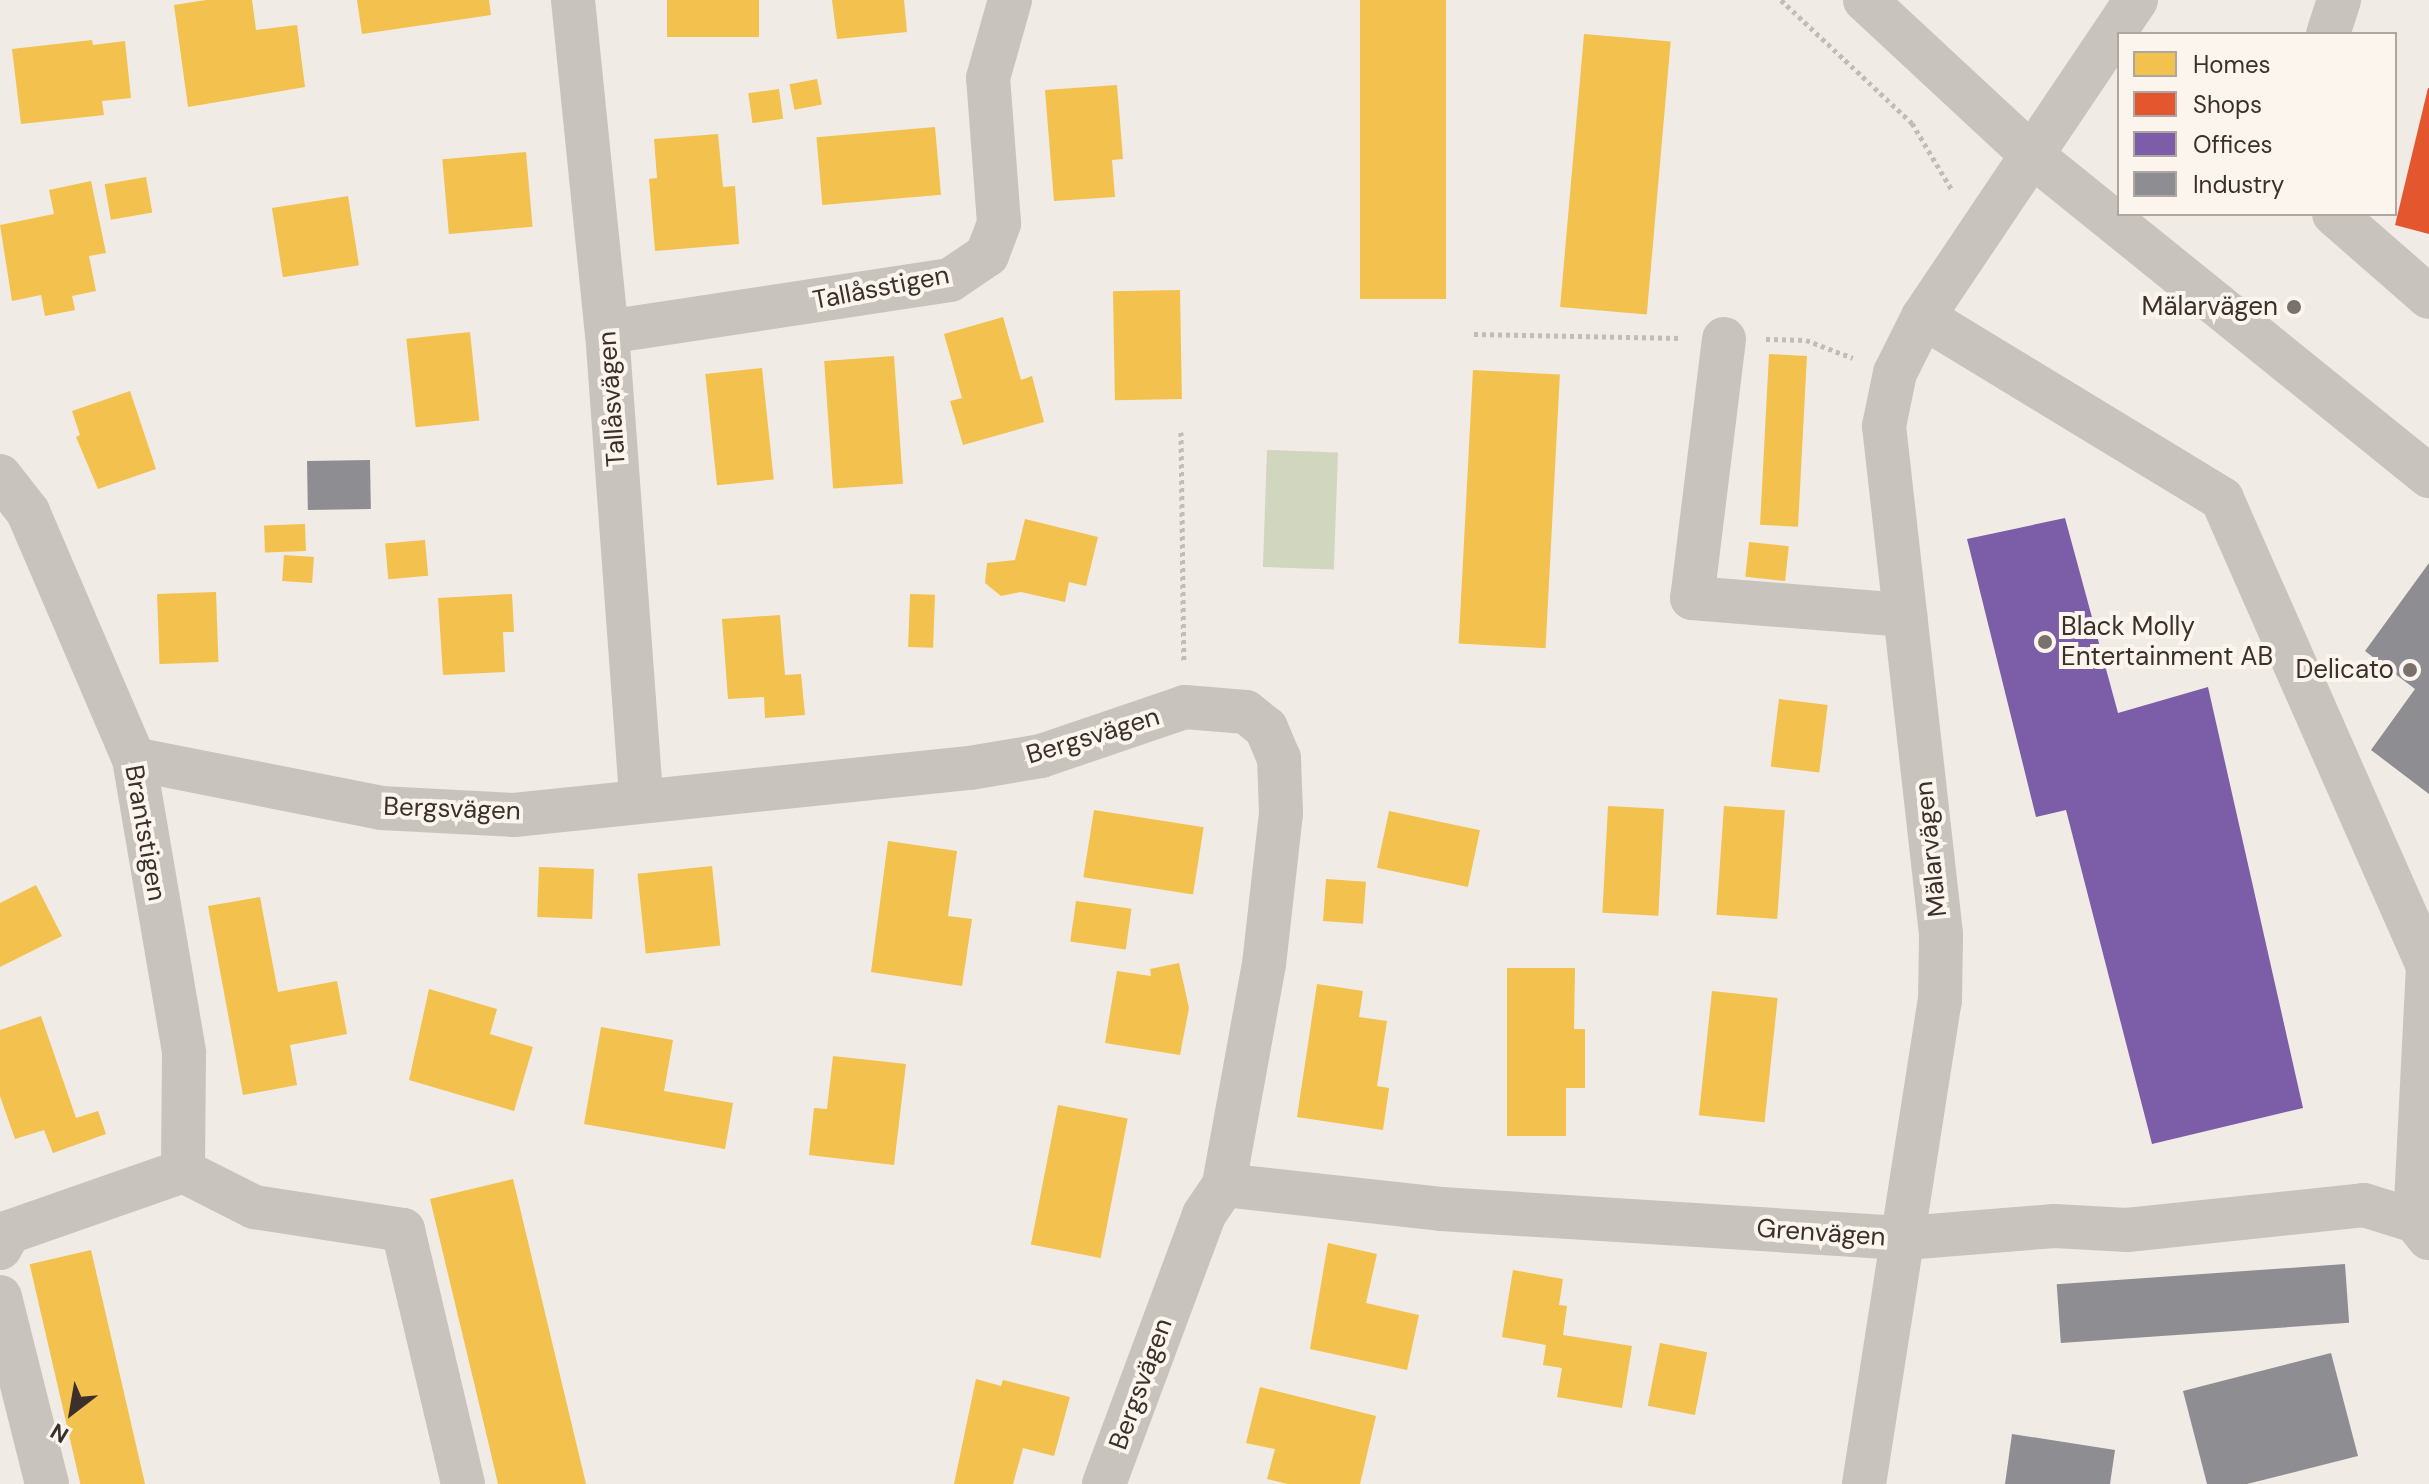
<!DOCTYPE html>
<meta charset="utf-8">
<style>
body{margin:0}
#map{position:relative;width:2429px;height:1484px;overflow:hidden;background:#f0ebe5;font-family:"DM Sans",sans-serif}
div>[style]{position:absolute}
.green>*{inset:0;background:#d1d6bf;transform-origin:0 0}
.homes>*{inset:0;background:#f2c14e;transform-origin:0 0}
.shops>*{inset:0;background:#e4572e}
.offices>*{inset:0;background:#7b5ea7}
.industry>*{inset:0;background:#8d8d92;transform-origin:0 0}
.path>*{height:5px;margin-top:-2.5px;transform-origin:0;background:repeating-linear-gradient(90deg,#c2bbb6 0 4px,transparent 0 8px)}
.minor>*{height:44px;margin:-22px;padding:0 22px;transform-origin:22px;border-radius:22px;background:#c9c3be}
.dots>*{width:22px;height:22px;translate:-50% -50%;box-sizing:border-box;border:4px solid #fbf5ee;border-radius:50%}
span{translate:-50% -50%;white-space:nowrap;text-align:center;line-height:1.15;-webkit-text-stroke:8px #fbf5ee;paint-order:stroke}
.street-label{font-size:26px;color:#3b302b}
.poi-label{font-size:26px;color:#3b302b}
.right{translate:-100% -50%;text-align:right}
.left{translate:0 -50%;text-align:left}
.legend{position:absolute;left:2117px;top:32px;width:280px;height:184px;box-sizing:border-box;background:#fbf5ee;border:2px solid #aea6a0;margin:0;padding:10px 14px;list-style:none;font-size:24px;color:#3b302b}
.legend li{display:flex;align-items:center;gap:16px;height:40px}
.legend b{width:40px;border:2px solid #aea6a0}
.north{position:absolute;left:32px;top:1372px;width:80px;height:80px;-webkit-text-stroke:6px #fbf5ee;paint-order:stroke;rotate:211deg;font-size:22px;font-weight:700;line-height:32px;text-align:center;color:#3b302b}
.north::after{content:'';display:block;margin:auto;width:28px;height:36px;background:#3b302b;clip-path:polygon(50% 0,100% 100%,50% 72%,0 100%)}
</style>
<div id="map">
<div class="green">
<div style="left:1267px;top:450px;width:71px;height:117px;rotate:2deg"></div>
</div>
<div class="homes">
<div style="clip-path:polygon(206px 0,252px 0,256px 30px,297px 25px,305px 87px,188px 107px,174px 5px)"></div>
<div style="clip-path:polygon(357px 0,489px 0,491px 15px,362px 34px)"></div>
<div style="left:667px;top:0;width:92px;height:37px"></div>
<div style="clip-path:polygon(832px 0,904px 0,907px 32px,837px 39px)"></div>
<div style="left:1360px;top:0;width:86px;height:299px"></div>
<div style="left:1584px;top:34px;width:87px;height:274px;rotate:5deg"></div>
<div style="clip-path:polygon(92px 40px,93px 45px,125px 41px,131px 98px,102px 101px,104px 115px,21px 124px,12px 49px)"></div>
<div style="left:817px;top:79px;width:26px;height:28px;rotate:79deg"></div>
<div style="clip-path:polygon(1117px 85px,1123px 159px,1112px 160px,1115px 197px,1054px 201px,1045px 90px)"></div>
<div style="left:779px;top:89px;width:30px;height:31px;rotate:82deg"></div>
<div style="left:935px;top:127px;width:68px;height:119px;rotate:85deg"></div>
<div style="clip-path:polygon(718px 134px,723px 187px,735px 186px,739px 244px,655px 251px,649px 179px,657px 178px,654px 139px)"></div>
<div style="left:526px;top:152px;width:75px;height:84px;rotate:85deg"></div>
<div style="left:146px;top:177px;width:36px;height:42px;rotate:80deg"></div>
<div style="clip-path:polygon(91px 181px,106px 253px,89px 256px,96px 291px,72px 296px,75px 310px,45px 316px,41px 295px,12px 301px,0 225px,54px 214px,49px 190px)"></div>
<div style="left:348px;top:196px;width:70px;height:77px;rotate:81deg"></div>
<div style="left:1180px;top:290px;width:109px;height:67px;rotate:89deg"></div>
<div style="clip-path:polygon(1003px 317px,1021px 380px,1032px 376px,1044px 422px,963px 445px,950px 401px,962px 398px,944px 334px)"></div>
<div style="left:470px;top:332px;width:89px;height:64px;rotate:84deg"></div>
<div style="left:1769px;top:354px;width:38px;height:171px;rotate:3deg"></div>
<div style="left:894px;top:356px;width:128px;height:70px;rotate:86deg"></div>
<div style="left:762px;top:368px;width:112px;height:57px;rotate:84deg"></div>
<div style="left:1473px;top:370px;width:87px;height:274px;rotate:3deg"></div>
<div style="clip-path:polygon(130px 391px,156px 469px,98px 489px,76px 437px,80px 435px,72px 411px)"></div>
<div style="clip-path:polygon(1025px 519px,1098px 537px,1086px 586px,1069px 582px,1065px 602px,1021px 592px,1001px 596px,985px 583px,987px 563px,1015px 560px)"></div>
<div style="left:305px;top:524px;width:27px;height:41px;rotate:88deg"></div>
<div style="left:425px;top:540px;width:36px;height:40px;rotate:85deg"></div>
<div style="left:1749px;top:542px;width:40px;height:35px;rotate:6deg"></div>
<div style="left:284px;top:555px;width:30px;height:26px;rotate:4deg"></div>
<div style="left:216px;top:592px;width:70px;height:59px;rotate:88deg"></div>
<div style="clip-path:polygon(512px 594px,514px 632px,503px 632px,505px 672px,443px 675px,438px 598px)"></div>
<div style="left:910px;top:594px;width:25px;height:53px;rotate:2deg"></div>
<div style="clip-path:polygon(780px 615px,785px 675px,801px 674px,805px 715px,765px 718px,764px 697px,728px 699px,722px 619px)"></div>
<div style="left:1779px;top:699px;width:49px;height:68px;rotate:7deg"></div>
<div style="left:1608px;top:806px;width:56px;height:107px;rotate:3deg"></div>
<div style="left:1724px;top:806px;width:61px;height:109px;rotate:4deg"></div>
<div style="left:1094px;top:810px;width:111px;height:68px;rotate:9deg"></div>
<div style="left:1389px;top:811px;width:93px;height:58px;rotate:12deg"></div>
<div style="clip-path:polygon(888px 841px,957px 851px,948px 916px,972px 919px,962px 986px,871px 972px)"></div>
<div style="left:712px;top:866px;width:80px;height:75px;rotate:84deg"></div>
<div style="left:539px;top:867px;width:55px;height:50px;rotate:2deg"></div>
<div style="left:1326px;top:879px;width:40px;height:42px;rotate:4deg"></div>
<div style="clip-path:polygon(36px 885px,62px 936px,0 967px,0 903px)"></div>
<div style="clip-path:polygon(260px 897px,278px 992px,337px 981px,347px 1034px,290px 1045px,297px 1085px,243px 1095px,208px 906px)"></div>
<div style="left:1076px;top:901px;width:56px;height:41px;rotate:8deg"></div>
<div style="clip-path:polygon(1179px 963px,1189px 1008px,1180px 1055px,1105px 1043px,1117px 971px,1151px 976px,1150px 969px)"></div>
<div style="clip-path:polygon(1507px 968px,1575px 968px,1574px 1029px,1585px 1029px,1585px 1088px,1566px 1088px,1566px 1136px,1507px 1136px)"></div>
<div style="clip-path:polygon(1317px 984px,1363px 991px,1359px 1017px,1387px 1021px,1377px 1086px,1389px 1088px,1383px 1130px,1297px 1117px)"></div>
<div style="clip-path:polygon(429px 989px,497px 1009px,490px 1034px,533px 1047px,514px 1111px,409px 1080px)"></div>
<div style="left:1712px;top:991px;width:66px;height:125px;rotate:6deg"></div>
<div style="clip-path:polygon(41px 1016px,76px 1118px,98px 1111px,106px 1134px,53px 1153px,44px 1130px,15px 1139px,0 1096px,0 1030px)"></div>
<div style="clip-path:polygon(601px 1027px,673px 1040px,664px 1091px,733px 1103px,725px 1149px,584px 1124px)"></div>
<div style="clip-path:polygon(833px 1056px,906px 1064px,894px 1165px,809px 1155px,814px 1108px,827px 1109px)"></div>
<div style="left:1058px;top:1105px;width:71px;height:142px;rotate:11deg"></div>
<div style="clip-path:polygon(513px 1179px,586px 1484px,498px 1484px,488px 1441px,430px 1199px)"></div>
<div style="clip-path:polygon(1328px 1243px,1377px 1254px,1366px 1303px,1419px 1315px,1407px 1370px,1310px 1349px)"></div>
<div style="left:91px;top:1250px;width:240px;height:63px;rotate:77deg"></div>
<div style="clip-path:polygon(1513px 1270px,1563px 1279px,1559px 1305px,1567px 1306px,1563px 1335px,1632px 1346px,1622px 1408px,1557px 1397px,1562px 1368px,1543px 1365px,1546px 1345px,1502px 1337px)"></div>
<div style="left:1660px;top:1343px;width:48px;height:64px;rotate:11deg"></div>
<div style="clip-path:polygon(976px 1379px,1001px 1386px,1003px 1380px,1070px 1397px,1054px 1456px,1023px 1448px,1013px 1484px,954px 1484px)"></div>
<div style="clip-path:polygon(1260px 1387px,1376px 1416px,1360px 1484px,1288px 1484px,1267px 1479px,1275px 1449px,1246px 1443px)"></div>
</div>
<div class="shops">
<div style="clip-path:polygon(2428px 88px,2429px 88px,2429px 234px,2395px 225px)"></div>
</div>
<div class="offices">
<div style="clip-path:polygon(2065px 518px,2118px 713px,2208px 687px,2303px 1108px,2152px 1144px,2066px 810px,2036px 817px,1967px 539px)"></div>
</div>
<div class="industry">
<div style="left:370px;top:460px;width:49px;height:63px;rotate:89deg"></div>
<div style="clip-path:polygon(2429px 563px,2429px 794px,2371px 750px,2415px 689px,2365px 651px)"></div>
<div style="left:2345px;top:1264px;width:59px;height:289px;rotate:86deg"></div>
<div style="clip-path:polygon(2331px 1353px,2358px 1456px,2247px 1484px,2207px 1484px,2183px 1391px)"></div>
<div style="clip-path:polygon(2012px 1434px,2115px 1450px,2110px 1484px,2005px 1484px)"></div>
</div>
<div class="path">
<div style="left:1781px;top:0;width:180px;rotate:43.2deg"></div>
<div style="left:1912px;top:123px;width:78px;rotate:59.2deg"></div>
<div style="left:1474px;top:334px;width:207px;rotate:1.1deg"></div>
<div style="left:1766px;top:339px;width:40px;rotate:1.4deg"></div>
<div style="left:1806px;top:340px;width:50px;rotate:21deg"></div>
<div style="left:1181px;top:432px;width:230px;rotate:89.3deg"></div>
</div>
<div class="minor">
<div style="left:573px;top:0;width:334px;rotate:84.2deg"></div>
<div style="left:607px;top:332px;width:468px;rotate:85.8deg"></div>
<div style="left:1865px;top:0;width:231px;rotate:42.9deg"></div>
<div style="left:2034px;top:157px;width:508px;rotate:38.92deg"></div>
<div style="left:2328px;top:34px;width:36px;rotate:-72deg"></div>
<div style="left:2334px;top:214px;width:126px;rotate:41.1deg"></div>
<div style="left:1923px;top:317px;width:350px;rotate:31.3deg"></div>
<div style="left:2222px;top:499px;width:510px;rotate:66.2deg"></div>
<div style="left:2428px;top:966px;width:255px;rotate:92.9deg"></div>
<div style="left:607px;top:332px;width:347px;rotate:-8.6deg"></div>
<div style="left:950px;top:280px;width:45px;rotate:-34deg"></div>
<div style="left:987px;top:255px;width:34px;rotate:-69deg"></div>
<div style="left:999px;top:223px;width:145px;rotate:-94.3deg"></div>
<div style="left:988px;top:78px;width:81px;rotate:-74.2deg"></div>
<div style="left:1724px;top:339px;width:261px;rotate:97deg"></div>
<div style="left:1692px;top:598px;width:214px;rotate:4.6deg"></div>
<div style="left:0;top:476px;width:46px;rotate:52.1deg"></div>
<div style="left:28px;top:512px;width:269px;rotate:66.8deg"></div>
<div style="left:134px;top:759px;width:298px;rotate:80.3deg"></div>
<div style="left:184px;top:1053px;width:118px;rotate:90.5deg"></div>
<div style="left:134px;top:759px;width:252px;rotate:11.2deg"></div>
<div style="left:381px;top:808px;width:133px;rotate:3deg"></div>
<div style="left:514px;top:815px;width:458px;rotate:-5.9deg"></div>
<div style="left:970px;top:768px;width:72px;rotate:-9.6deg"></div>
<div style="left:1041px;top:756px;width:152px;rotate:-18.8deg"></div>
<div style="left:1185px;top:707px;width:61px;rotate:4.7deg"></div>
<div style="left:1246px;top:712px;width:26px;rotate:39deg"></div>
<div style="left:1266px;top:728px;width:33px;rotate:67deg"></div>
<div style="left:1279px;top:758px;width:55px;rotate:87.9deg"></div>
<div style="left:1281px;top:813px;width:152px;rotate:96.4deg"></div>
<div style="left:1264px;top:964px;width:225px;rotate:100.3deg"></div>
<div style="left:1224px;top:1185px;width:36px;rotate:124deg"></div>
<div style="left:1204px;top:1215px;width:287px;rotate:110.4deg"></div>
<div style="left:1224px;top:1185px;width:218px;rotate:6.3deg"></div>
<div style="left:1441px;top:1209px;width:465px;rotate:3.6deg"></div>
<div style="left:1905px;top:1238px;width:150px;rotate:-4.6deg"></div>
<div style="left:2055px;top:1226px;width:72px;rotate:3.2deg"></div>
<div style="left:2127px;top:1230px;width:238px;rotate:-6deg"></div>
<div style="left:2364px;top:1205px;width:53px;rotate:17.4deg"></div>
<div style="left:2415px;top:1221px;width:22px;rotate:51deg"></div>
<div style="left:0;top:1248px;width:18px;rotate:-61deg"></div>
<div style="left:9px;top:1232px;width:184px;rotate:-19.3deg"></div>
<div style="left:183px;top:1171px;width:80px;rotate:26.9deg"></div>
<div style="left:254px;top:1207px;width:151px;rotate:8.8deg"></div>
<div style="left:403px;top:1230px;width:261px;rotate:76.7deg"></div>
<div style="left:0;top:1297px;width:193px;rotate:75.9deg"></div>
<div style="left:1864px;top:1484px;width:489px;rotate:-81.1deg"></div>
<div style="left:1940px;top:1001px;width:67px;rotate:-89.1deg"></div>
<div style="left:1941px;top:934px;width:511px;rotate:-96.4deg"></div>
<div style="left:1884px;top:426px;width:54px;rotate:-78.3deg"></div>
<div style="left:1895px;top:373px;width:63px;rotate:-63.4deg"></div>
<div style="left:1923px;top:317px;width:382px;rotate:-56.1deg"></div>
</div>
<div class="dots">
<div style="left:2294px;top:307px;background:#7a716c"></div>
<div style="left:2045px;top:642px;background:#7a716c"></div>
<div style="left:2410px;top:670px;background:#7a716c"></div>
</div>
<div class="street-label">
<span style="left:881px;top:288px;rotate:-11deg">Tallåsstigen</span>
<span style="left:612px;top:399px;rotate:-94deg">Tallåsvägen</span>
<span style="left:1093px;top:736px;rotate:-17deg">Bergsvägen</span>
<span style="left:452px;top:809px;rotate:2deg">Bergsvägen</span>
<span style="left:145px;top:833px;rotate:80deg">Brantstigen</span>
<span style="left:1931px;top:849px;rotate:-96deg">Mälarvägen</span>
<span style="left:1821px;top:1233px;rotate:4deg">Grenvägen</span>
<span style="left:1141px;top:1384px;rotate:-70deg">Bergsvägen</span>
</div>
<div class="poi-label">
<span class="right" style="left:2278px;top:307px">Mälarvägen</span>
<span class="left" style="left:2061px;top:642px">Black Molly<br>Entertainment AB</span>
<span class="right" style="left:2394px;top:670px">Delicato</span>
</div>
<ul class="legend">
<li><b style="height:22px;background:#f2c14e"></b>Homes</li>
<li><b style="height:22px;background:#e4572e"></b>Shops</li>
<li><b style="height:22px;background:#7b5ea7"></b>Offices</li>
<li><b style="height:22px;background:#8d8d92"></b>Industry</li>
</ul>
<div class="north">N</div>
</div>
